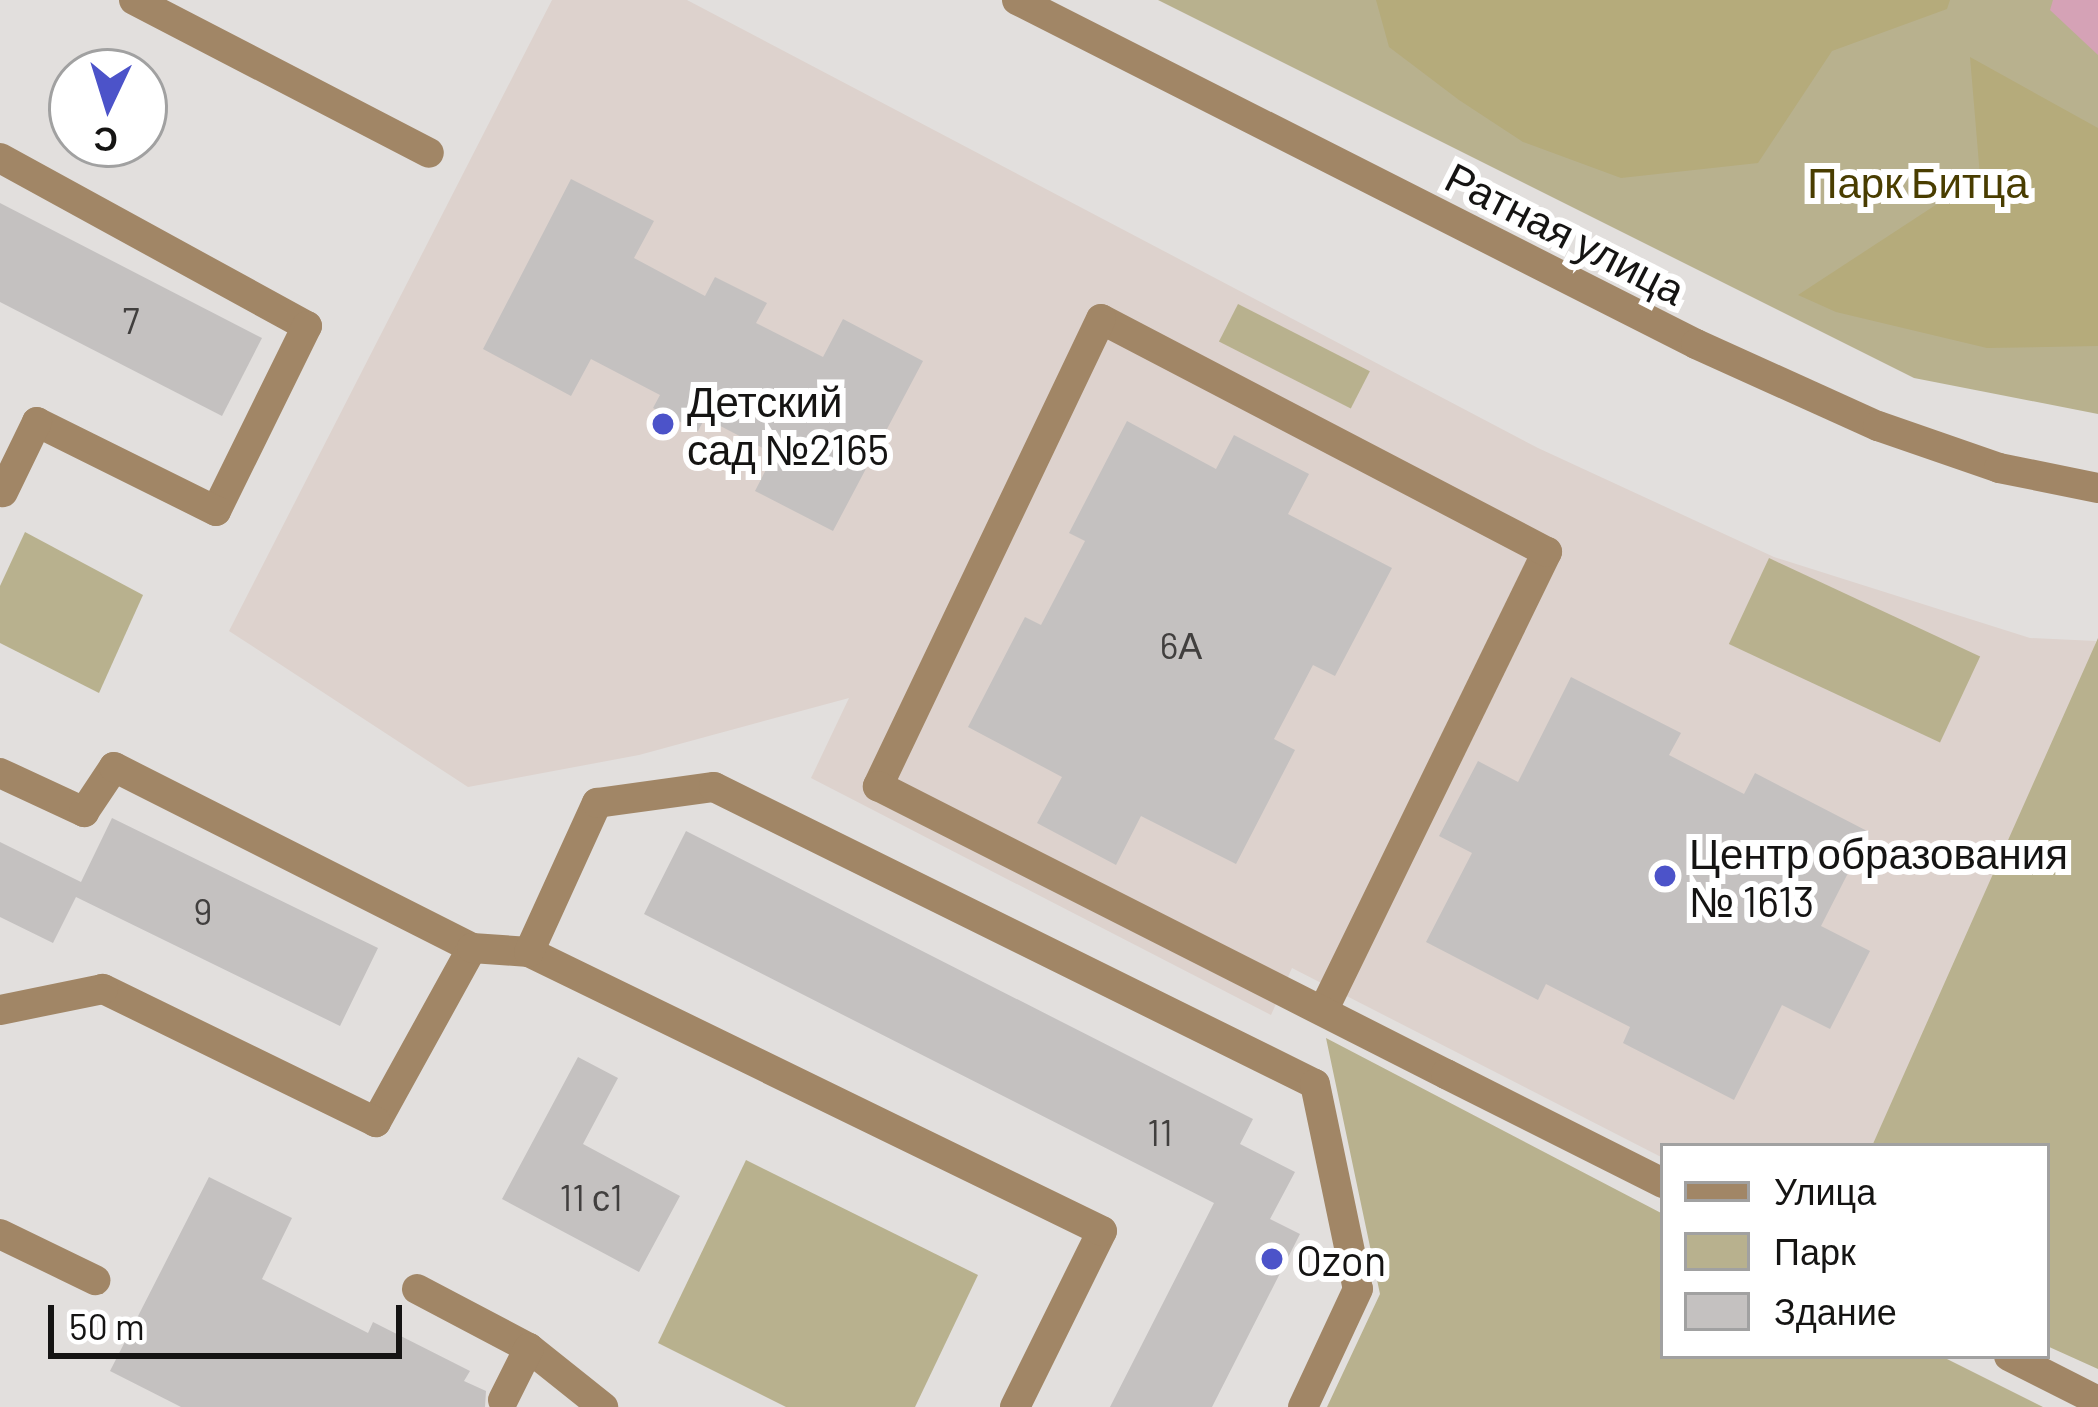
<!DOCTYPE html>
<meta charset="utf-8">
<style>
body{margin:0}
#map{position:relative;width:2098px;height:1407px;overflow:hidden;background:#e2dfdd;font-family:Barlow,sans-serif}
div>[style]{position:absolute}
.built>*{inset:0;background:#ddd2cd}
.green>*{inset:0;background:#b8b18e;transform-origin:0 0}
.forest>*{inset:0;background:#b5ab7b}
.water>*{inset:0;background:#d5a2b6}
.building>*{inset:0;background:#c4c1c0}
.minor>*{height:30px;margin:-15px;padding:0 15px;transform-origin:15px;border-radius:15px;background:#a18666}
.dots>*{width:33px;height:33px;translate:-50% -50%;box-sizing:border-box;border:6px solid #fff;border-radius:50%}
span{translate:-50% -50%;white-space:nowrap;text-align:center;line-height:1.15;-webkit-text-stroke:12px #fff;paint-order:stroke}
.number-label{font-size:36px;color:#413f3e}
.number-label span{-webkit-text-stroke-width:0}
.park-label{font-size:42px;color:#493d00}
.street-label{font-size:42px;color:#151413}
.poi-label{font-size:42px;color:#151413}
.left{translate:0 -50%;text-align:left}
.legend{position:absolute;left:1660px;top:1143px;width:390px;height:216px;box-sizing:border-box;background:#fff;border:3px solid #a1a1a1;margin:0;padding:15px 21px;list-style:none;font-size:36px;color:#151413}
.legend li{display:flex;align-items:center;gap:24px;height:60px}
.legend b{width:60px;border:3px solid #a1a1a1}
.north{position:absolute;left:48px;top:48px;width:120px;height:120px;box-sizing:border-box;background:#fff;border:3px solid #a1a1a1;border-radius:50%;rotate:184deg;font-size:33px;font-weight:700;line-height:48px;text-align:center;color:#151413}
.north::after{content:'';display:block;margin:auto;width:42px;height:54px;background:#4c53c9;clip-path:polygon(50% 0,100% 100%,50% 72%,0 100%)}
.scale{position:absolute;left:48px;top:1305px;width:354px;height:54px;box-sizing:border-box;border:6px solid #151413;border-top:0;padding-left:15px;font-size:36px;line-height:42px;white-space:nowrap;color:#151413;-webkit-text-stroke:9px #fff;paint-order:stroke}
</style>
<div id="map">
<div class="built">
<div style="clip-path:polygon(552px 0,687px 0,1538px 448px,1774px 557px,2030px 638px,2096px 641px,2082px 688px,1872px 1146px,1663px 1146px,1663px 1158px,1292px 968px,1271px 1015px,811px 778px,849px 698px,639px 755px,468px 787px,229px 631px)"></div>
</div>
<div class="green">
<div style="clip-path:polygon(1158px 0,2098px 0,2098px 414px,1914px 378px)"></div>
<div style="left:1238px;top:304px;width:148px;height:42px;rotate:27deg"></div>
<div style="clip-path:polygon(25px 532px,143px 595px,99px 693px,0 643px,0 586px)"></div>
<div style="left:1769px;top:558px;width:233px;height:95px;rotate:25deg"></div>
<div style="clip-path:polygon(2098px 638px,2098px 1369px,2047px 1346px,2047px 1146px,1872px 1146px)"></div>
<div style="clip-path:polygon(1326px 1038px,1663px 1214px,1663px 1356px,1941px 1356px,2043px 1407px,1327px 1407px,1380px 1294px)"></div>
<div style="clip-path:polygon(746px 1160px,978px 1275px,915px 1407px,786px 1407px,658px 1343px)"></div>
</div>
<div class="forest">
<div style="clip-path:polygon(1376px 0,1950px 0,1947px 9px,1832px 51px,1758px 163px,1621px 178px,1523px 142px,1459px 100px,1389px 47px)"></div>
<div style="clip-path:polygon(1970px 57px,2098px 128px,2098px 346px,1987px 348px,1836px 312px,1798px 295px,1980px 176px)"></div>
</div>
<div class="water">
<div style="clip-path:polygon(2053px 0,2098px 0,2098px 55px,2050px 10px)"></div>
</div>
<div class="building">
<div style="clip-path:polygon(571px 179px,654px 221px,634px 258px,705px 296px,715px 277px,767px 303px,756px 323px,823px 357px,843px 319px,923px 361px,833px 531px,755px 491px,774px 454px,705px 418px,698px 431px,653px 408px,660px 395px,591px 359px,571px 396px,483px 349px)"></div>
<div style="clip-path:polygon(0 203px,262px 338px,222px 416px,0 302px)"></div>
<div style="clip-path:polygon(1127px 421px,1216px 469px,1234px 435px,1309px 474px,1288px 514px,1392px 568px,1335px 676px,1313px 665px,1274px 739px,1295px 750px,1236px 864px,1141px 816px,1116px 865px,1037px 823px,1062px 777px,968px 727px,1025px 617px,1041px 625px,1085px 541px,1069px 533px)"></div>
<div style="clip-path:polygon(1571px 677px,1681px 733px,1669px 755px,1744px 794px,1755px 773px,1869px 832px,1821px 926px,1870px 951px,1830px 1029px,1782px 1005px,1734px 1100px,1623px 1043px,1630px 1027px,1546px 984px,1538px 1000px,1426px 942px,1472px 853px,1439px 836px,1478px 761px,1518px 782px)"></div>
<div style="clip-path:polygon(112px 818px,378px 948px,340px 1026px,76px 897px,53px 943px,0 917px,0 842px,81px 882px)"></div>
<div style="clip-path:polygon(686px 831px,1253px 1119px,1240px 1144px,1295px 1172px,1270px 1219px,1300px 1234px,1212px 1407px,1110px 1407px,1214px 1203px,644px 914px)"></div>
<div style="clip-path:polygon(578px 1057px,618px 1078px,583px 1144px,680px 1196px,639px 1272px,502px 1199px)"></div>
<div style="clip-path:polygon(209px 1177px,292px 1218px,262px 1279px,368px 1333px,373px 1322px,470px 1371px,464px 1381px,486px 1391px,485px 1407px,181px 1407px,110px 1371px)"></div>
</div>
<div class="minor">
<div style="left:134px;top:0;width:332px;rotate:27.4deg"></div>
<div style="left:1017px;top:0;width:761px;rotate:26.87deg"></div>
<div style="left:1696px;top:344px;width:200px;rotate:24.3deg"></div>
<div style="left:1878px;top:426px;width:128px;rotate:19.1deg"></div>
<div style="left:1999px;top:468px;width:101px;rotate:11.4deg"></div>
<div style="left:0;top:158px;width:350px;rotate:28.7deg"></div>
<div style="left:307px;top:326px;width:206px;rotate:116.2deg"></div>
<div style="left:216px;top:511px;width:200px;rotate:-153.6deg"></div>
<div style="left:37px;top:422px;width:78px;rotate:115.9deg"></div>
<div style="left:0;top:773px;width:93px;rotate:24.9deg"></div>
<div style="left:84px;top:812px;width:54px;rotate:-56.3deg"></div>
<div style="left:114px;top:767px;width:401px;rotate:26.8deg"></div>
<div style="left:472px;top:948px;width:199px;rotate:118.9deg"></div>
<div style="left:376px;top:1122px;width:304px;rotate:-154deg"></div>
<div style="left:103px;top:989px;width:105px;rotate:168.5deg"></div>
<div style="left:472px;top:948px;width:57px;rotate:4deg"></div>
<div style="left:1323px;top:1011px;width:511px;rotate:-63.99deg"></div>
<div style="left:1547px;top:552px;width:503px;rotate:-152.42deg"></div>
<div style="left:1101px;top:319px;width:518px;rotate:115.53deg"></div>
<div style="left:878px;top:786px;width:637px;rotate:26.89deg"></div>
<div style="left:1446px;top:1074px;width:243px;rotate:26.7deg"></div>
<div style="left:0;top:1234px;width:106px;rotate:25.8deg"></div>
<div style="left:417px;top:1289px;width:127px;rotate:27.8deg"></div>
<div style="left:529px;top:1348px;width:95px;rotate:38.6deg"></div>
<div style="left:2009px;top:1356px;width:100px;rotate:26.8deg"></div>
<div style="left:503px;top:1400px;width:58px;rotate:-63.4deg"></div>
<div style="left:1015px;top:1407px;width:196px;rotate:-63.7deg"></div>
<div style="left:1102px;top:1231px;width:637px;rotate:-154.04deg"></div>
<div style="left:529px;top:952px;width:164px;rotate:-65.5deg"></div>
<div style="left:597px;top:803px;width:118px;rotate:-7.8deg"></div>
<div style="left:714px;top:787px;width:670px;rotate:26.3deg"></div>
<div style="left:1315px;top:1084px;width:209px;rotate:78.2deg"></div>
<div style="left:1358px;top:1289px;width:130px;rotate:115deg"></div>
</div>
<div class="dots">
<div style="left:663px;top:424px;background:#4c53c9"></div>
<div style="left:1665px;top:876px;background:#4c53c9"></div>
<div style="left:1272px;top:1259px;background:#4c53c9"></div>
</div>
<div class="number-label">
<span style="left:131px;top:320px">7</span>
<span style="left:1181px;top:645px">6А</span>
<span style="left:203px;top:911px">9</span>
<span style="left:1160px;top:1132px">11</span>
<span style="left:591px;top:1197px">11 с1</span>
</div>
<div class="park-label">
<span style="left:1918px;top:181px">Парк Битца</span>
</div>
<div class="street-label">
<span style="left:1566px;top:232px;rotate:27deg">Ратная улица</span>
</div>
<div class="poi-label">
<span class="left" style="left:687px;top:424px">Детский<br>сад №2165</span>
<span class="left" style="left:1689px;top:876px">Центр образования<br>№ 1613</span>
<span class="left" style="left:1296px;top:1259px">Ozon</span>
</div>
<ul class="legend">
<li><b style="height:15px;background:#a18666"></b>Улица</li>
<li><b style="height:33px;background:#b8b18e"></b>Парк</li>
<li><b style="height:33px;background:#c4c1c0"></b>Здание</li>
</ul>
<div class="north">С</div>
<div class="scale">50 m</div>
</div>
